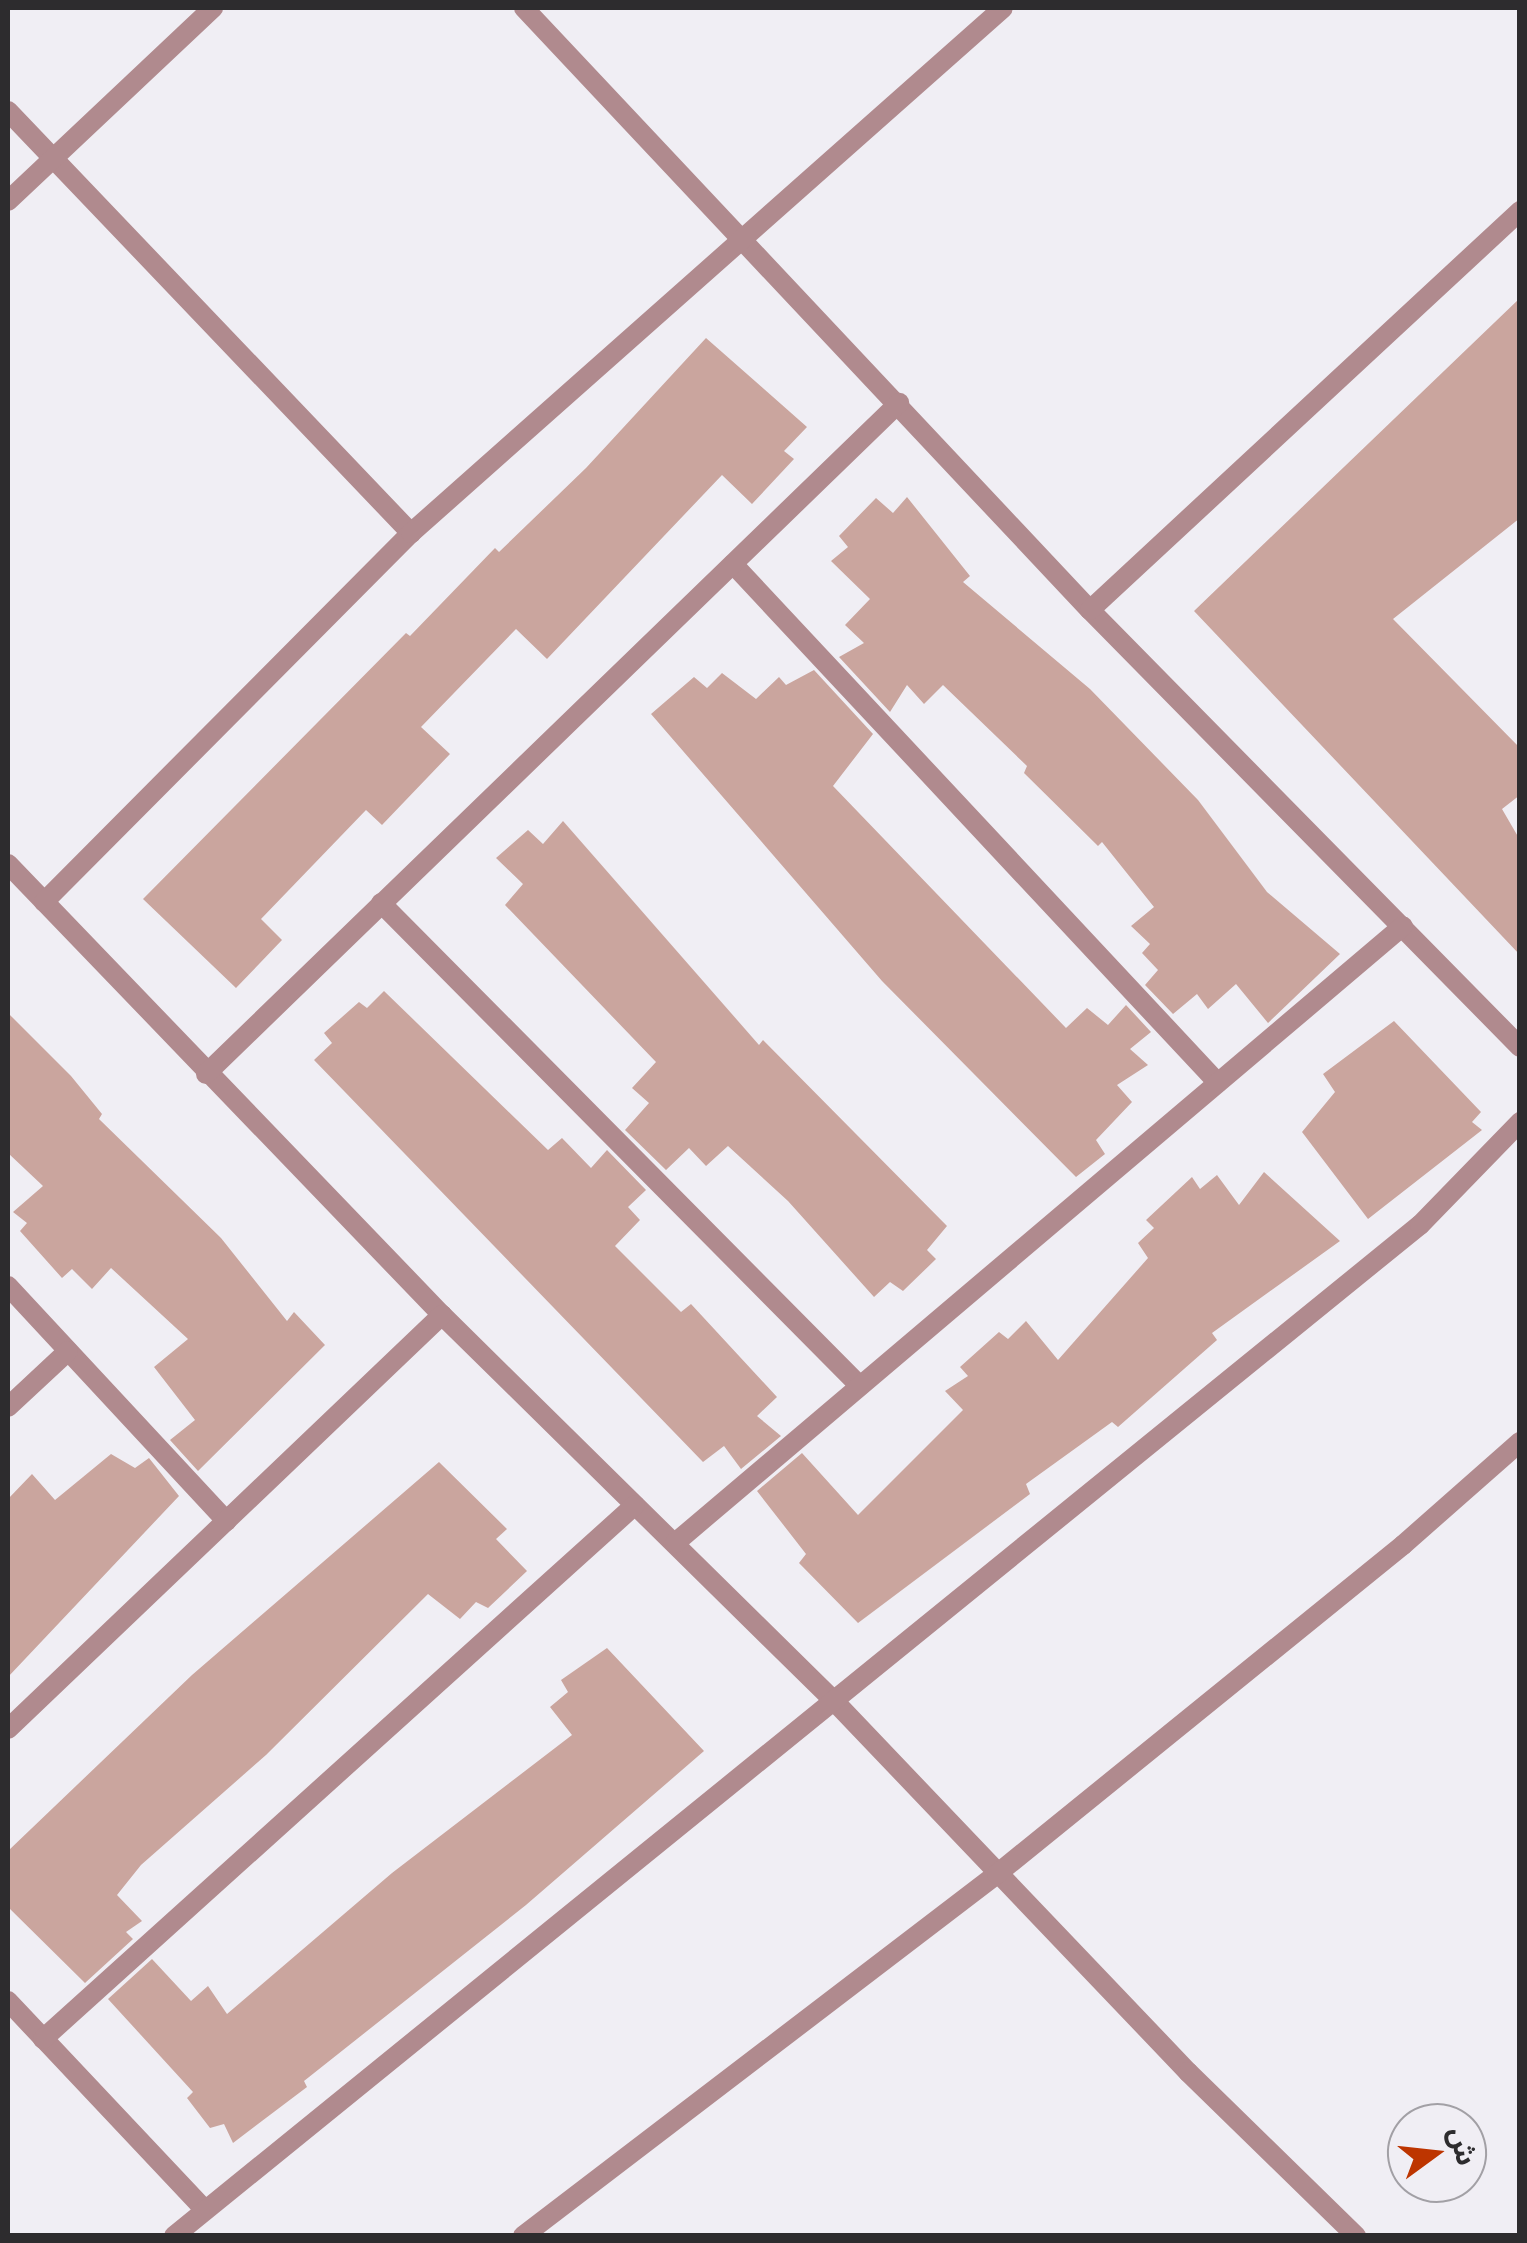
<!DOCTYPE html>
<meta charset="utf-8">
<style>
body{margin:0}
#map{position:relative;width:1527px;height:2243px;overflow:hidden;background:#f0eef4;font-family:"Noto Serif","Noto Sans Arabic",serif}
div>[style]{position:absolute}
.building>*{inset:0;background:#caa59e}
.minor>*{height:20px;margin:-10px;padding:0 10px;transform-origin:10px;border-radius:10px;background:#b08a8e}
span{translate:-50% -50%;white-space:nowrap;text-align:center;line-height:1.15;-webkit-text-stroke:10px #f0eef4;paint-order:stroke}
.frame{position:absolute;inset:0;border:10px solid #2d2c2e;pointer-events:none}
.north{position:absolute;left:1387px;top:2103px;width:100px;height:100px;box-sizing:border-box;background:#f0eef4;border:2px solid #a2a0a5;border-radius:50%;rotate:75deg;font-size:28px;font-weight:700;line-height:40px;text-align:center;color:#2d2c2e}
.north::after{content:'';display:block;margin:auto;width:35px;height:45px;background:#bd3500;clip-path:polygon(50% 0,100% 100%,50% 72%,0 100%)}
</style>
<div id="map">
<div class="building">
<div style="clip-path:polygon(1520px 298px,1520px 518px,1393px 619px,1520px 748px,1520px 795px,1502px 809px,1520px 840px,1520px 955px,1194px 611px)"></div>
<div style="clip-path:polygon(706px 338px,807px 427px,784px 451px,794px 459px,752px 504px,722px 475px,547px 659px,516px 629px,421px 727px,450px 754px,382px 825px,366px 810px,261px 919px,282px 940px,236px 988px,143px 899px,406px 633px,410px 636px,495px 548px,499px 552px,586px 468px)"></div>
<div style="clip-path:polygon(907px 497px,970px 576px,963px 582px,1090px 689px,1198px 800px,1267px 892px,1340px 954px,1268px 1023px,1236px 984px,1208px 1009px,1197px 994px,1173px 1014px,1145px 985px,1158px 970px,1142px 953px,1150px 944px,1131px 926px,1154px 907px,1102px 842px,1098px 846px,1024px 773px,1027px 766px,943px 685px,924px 704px,907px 685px,890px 712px,839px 657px,864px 643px,845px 625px,870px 599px,831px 561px,848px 547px,839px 536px,876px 498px,893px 513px)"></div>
<div style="clip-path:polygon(814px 670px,873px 734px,833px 786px,1066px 1028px,1087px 1008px,1108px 1025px,1126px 1005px,1151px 1032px,1130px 1049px,1148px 1065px,1117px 1085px,1132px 1102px,1096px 1140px,1105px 1154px,1076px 1177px,882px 981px,651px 714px,694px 677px,707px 688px,722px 673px,756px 699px,779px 677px,786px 685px)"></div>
<div style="clip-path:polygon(563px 821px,759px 1045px,763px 1040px,947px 1226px,927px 1250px,936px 1259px,903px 1291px,890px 1282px,874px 1297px,788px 1201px,728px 1146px,706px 1166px,689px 1148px,666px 1170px,625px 1130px,649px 1103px,632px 1088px,656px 1062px,505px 905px,523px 884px,496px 858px,528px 830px,543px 844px)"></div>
<div style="clip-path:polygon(384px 991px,548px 1150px,562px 1138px,591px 1168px,607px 1150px,646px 1190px,628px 1207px,640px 1220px,615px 1246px,681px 1312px,691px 1304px,777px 1397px,757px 1416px,781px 1436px,741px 1469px,724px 1446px,703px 1462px,314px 1060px,332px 1043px,324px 1033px,359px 1002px,367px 1008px)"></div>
<div style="clip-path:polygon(8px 1013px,71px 1076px,102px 1114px,99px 1119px,221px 1238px,287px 1321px,294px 1312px,325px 1345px,198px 1471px,170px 1440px,195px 1420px,154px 1367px,188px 1339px,111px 1268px,92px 1289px,72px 1269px,62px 1278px,20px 1231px,27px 1223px,13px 1212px,43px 1186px,8px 1153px)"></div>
<div style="clip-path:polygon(1394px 1021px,1481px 1112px,1472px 1122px,1482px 1130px,1368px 1219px,1302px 1132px,1335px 1092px,1323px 1074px)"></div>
<div style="clip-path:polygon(1264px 1172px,1340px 1241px,1212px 1333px,1217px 1340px,1118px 1427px,1112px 1422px,1026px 1484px,1030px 1494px,858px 1623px,799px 1563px,806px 1554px,757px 1491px,802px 1453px,858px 1515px,963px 1410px,945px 1391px,968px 1376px,960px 1367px,999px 1332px,1008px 1339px,1026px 1321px,1058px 1360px,1148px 1258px,1138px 1243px,1154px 1228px,1146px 1220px,1192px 1177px,1200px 1189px,1217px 1175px,1239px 1205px)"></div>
<div style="clip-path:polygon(111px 1454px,135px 1468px,149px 1458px,179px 1496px,8px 1677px,8px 1499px,32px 1474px,55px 1500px)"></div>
<div style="clip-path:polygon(439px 1462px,507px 1529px,496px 1539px,527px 1571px,488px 1608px,476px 1602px,460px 1619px,428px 1594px,266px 1755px,141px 1865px,117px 1895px,142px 1921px,126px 1932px,133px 1939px,85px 1983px,8px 1907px,8px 1851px,192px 1675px)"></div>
<div style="clip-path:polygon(607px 1648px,704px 1751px,526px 1905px,304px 2081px,307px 2087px,233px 2143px,224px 2124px,210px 2128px,187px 2098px,193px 2092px,108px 1999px,152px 1959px,191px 2001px,208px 1986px,227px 2014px,392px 1873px,572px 1735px,550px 1707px,568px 1692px,561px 1680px)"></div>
</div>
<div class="minor">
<div style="left:524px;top:8px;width:826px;rotate:46.77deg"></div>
<div style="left:1090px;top:610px;width:613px;rotate:45.46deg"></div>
<div style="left:8px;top:111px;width:584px;rotate:46.32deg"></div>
<div style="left:8px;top:201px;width:282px;rotate:-43.3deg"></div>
<div style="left:733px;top:564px;width:710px;rotate:46.94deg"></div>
<div style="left:1090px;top:610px;width:587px;rotate:-42.86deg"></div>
<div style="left:8px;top:864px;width:626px;rotate:46.1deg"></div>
<div style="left:442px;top:1315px;width:554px;rotate:44.56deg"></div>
<div style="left:837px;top:1704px;width:509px;rotate:46.35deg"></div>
<div style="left:1188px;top:2072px;width:235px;rotate:44.3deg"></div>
<div style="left:44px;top:902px;width:520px;rotate:-45.16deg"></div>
<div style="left:411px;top:533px;width:791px;rotate:-41.57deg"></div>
<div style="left:381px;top:903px;width:680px;rotate:45.24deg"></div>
<div style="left:206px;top:1074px;width:965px;rotate:-44.08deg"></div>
<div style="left:8px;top:1286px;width:321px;rotate:47.1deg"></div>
<div style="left:8px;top:1407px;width:82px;rotate:-43deg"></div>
<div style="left:675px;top:1543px;width:954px;rotate:-40.28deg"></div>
<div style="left:8px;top:1729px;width:600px;rotate:-43.65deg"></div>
<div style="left:8px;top:2001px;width:287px;rotate:46.7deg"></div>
<div style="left:43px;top:2039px;width:797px;rotate:-42.05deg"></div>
<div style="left:174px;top:2236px;width:1605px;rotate:-39.06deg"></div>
<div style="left:1420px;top:1225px;width:144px;rotate:-45.8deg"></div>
<div style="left:523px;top:2236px;width:596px;rotate:-37.37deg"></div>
<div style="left:997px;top:1874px;width:523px;rotate:-39.02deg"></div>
<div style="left:1403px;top:1545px;width:156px;rotate:-41.4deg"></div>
</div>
<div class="frame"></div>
<div class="north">ش</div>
</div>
